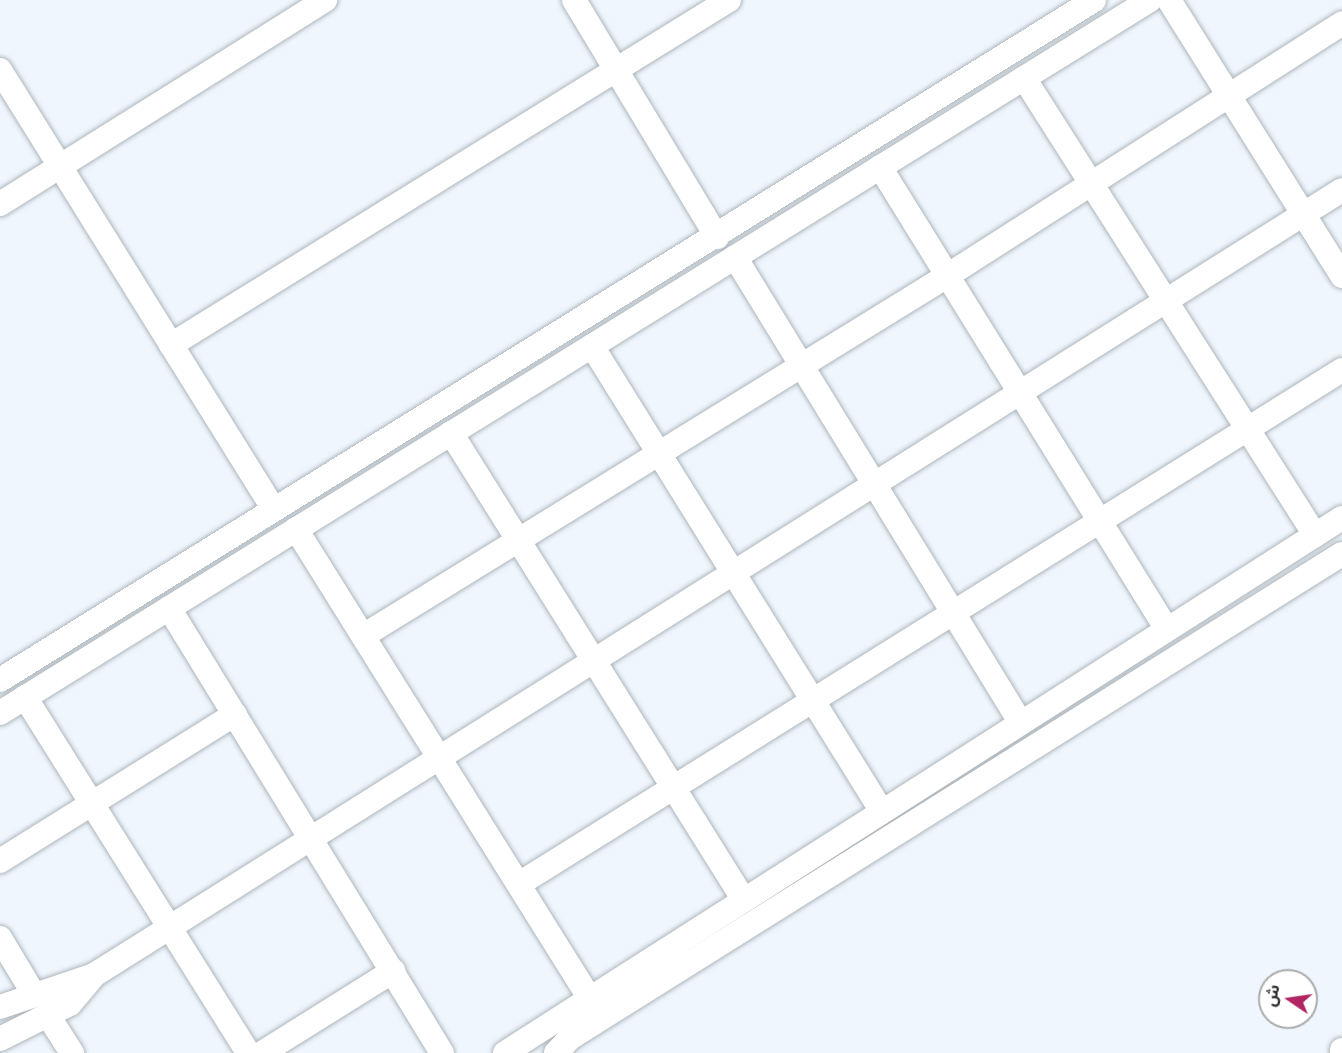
<!DOCTYPE html>
<meta charset="utf-8">
<style>
body{margin:0}
#map{position:relative;width:1342px;height:1053px;overflow:hidden;background:#eff6fd;font-family:"Fira Sans Condensed","Noto Sans Arabic",sans-serif}
div>[style]{position:absolute}
.roads{filter:drop-shadow(0 0 2px #aeb6bc) drop-shadow(0 0 2px #aeb6bc)}
.minor>*{height:24px;margin:-12px;padding:0 12px;transform-origin:12px;border-radius:12px;background:#fff}
span{translate:-50% -50%;white-space:nowrap;text-align:center;line-height:1.15;-webkit-text-stroke:4.5px #fff;paint-order:stroke}
.north{position:absolute;left:1258px;top:969px;width:60px;height:60px;box-sizing:border-box;background:#fff;border:2px solid #aaabac;border-radius:50%;rotate:283deg;font-size:16px;font-weight:700;line-height:24px;text-align:center;color:#2b2d30}
.north::after{content:'';display:block;margin:auto;width:21px;height:27px;background:#b02562;clip-path:polygon(50% 0,100% 100%,50% 72%,0 100%)}
</style>
<div id="map">
<div class="roads">
<div class="minor">
<div style="left:574px;top:0;width:277px;rotate:58.9deg"></div>
<div style="left:1169px;top:0;width:326px;rotate:57.9deg"></div>
<div style="left:0;top:70px;width:516px;rotate:58.07deg"></div>
<div style="left:1024px;top:78px;width:542px;rotate:57.51deg"></div>
<div style="left:880px;top:167px;width:543px;rotate:58.18deg"></div>
<div style="left:0;top:204px;width:384px;rotate:-32.1deg"></div>
<div style="left:735px;top:257px;width:543px;rotate:58.48deg"></div>
<div style="left:171px;top:345px;width:656px;rotate:-31.73deg"></div>
<div style="left:592px;top:346px;width:547px;rotate:58.08deg"></div>
<div style="left:451px;top:433px;width:551px;rotate:57.9deg"></div>
<div style="left:296px;top:529px;width:554px;rotate:57.97deg"></div>
<div style="left:169px;top:608px;width:522px;rotate:58.47deg"></div>
<div style="left:363px;top:636px;width:686px;rotate:-31.65deg"></div>
<div style="left:947px;top:276px;width:469px;rotate:-32.6deg"></div>
<div style="left:0;top:680px;width:1288px;rotate:-31.86deg"></div>
<div style="left:25px;top:697px;width:420px;rotate:57.9deg"></div>
<div style="left:0;top:713px;width:1353px;rotate:-31.8deg"></div>
<div style="left:0;top:861px;width:277px;rotate:-32deg"></div>
<div style="left:519px;top:884px;width:970px;rotate:-31.99deg"></div>
<div style="left:0;top:938px;width:64px;rotate:59deg"></div>
<div style="left:0;top:1007px;width:99px;rotate:-18.8deg"></div>
<div style="left:94px;top:975px;width:1474px;rotate:-32.17deg"></div>
<div style="left:49px;top:1017px;width:43px;rotate:57.4deg"></div>
<div style="left:0;top:1039px;width:78px;rotate:-26.6deg"></div>
<div style="left:70px;top:1004px;width:38px;rotate:-50deg"></div>
<div style="left:262px;top:1053px;width:155px;rotate:-32deg"></div>
<div style="left:505px;top:1053px;width:993px;rotate:-32.59deg"></div>
<div style="left:556px;top:1053px;width:21px;rotate:-47deg"></div>
<div style="left:570px;top:1038px;width:911px;rotate:-32.09deg"></div>
<div style="left:1342px;top:1053px;width:3px;rotate:-90deg"></div>
</div>
</div>
<div class="north">ش</div>
</div>
